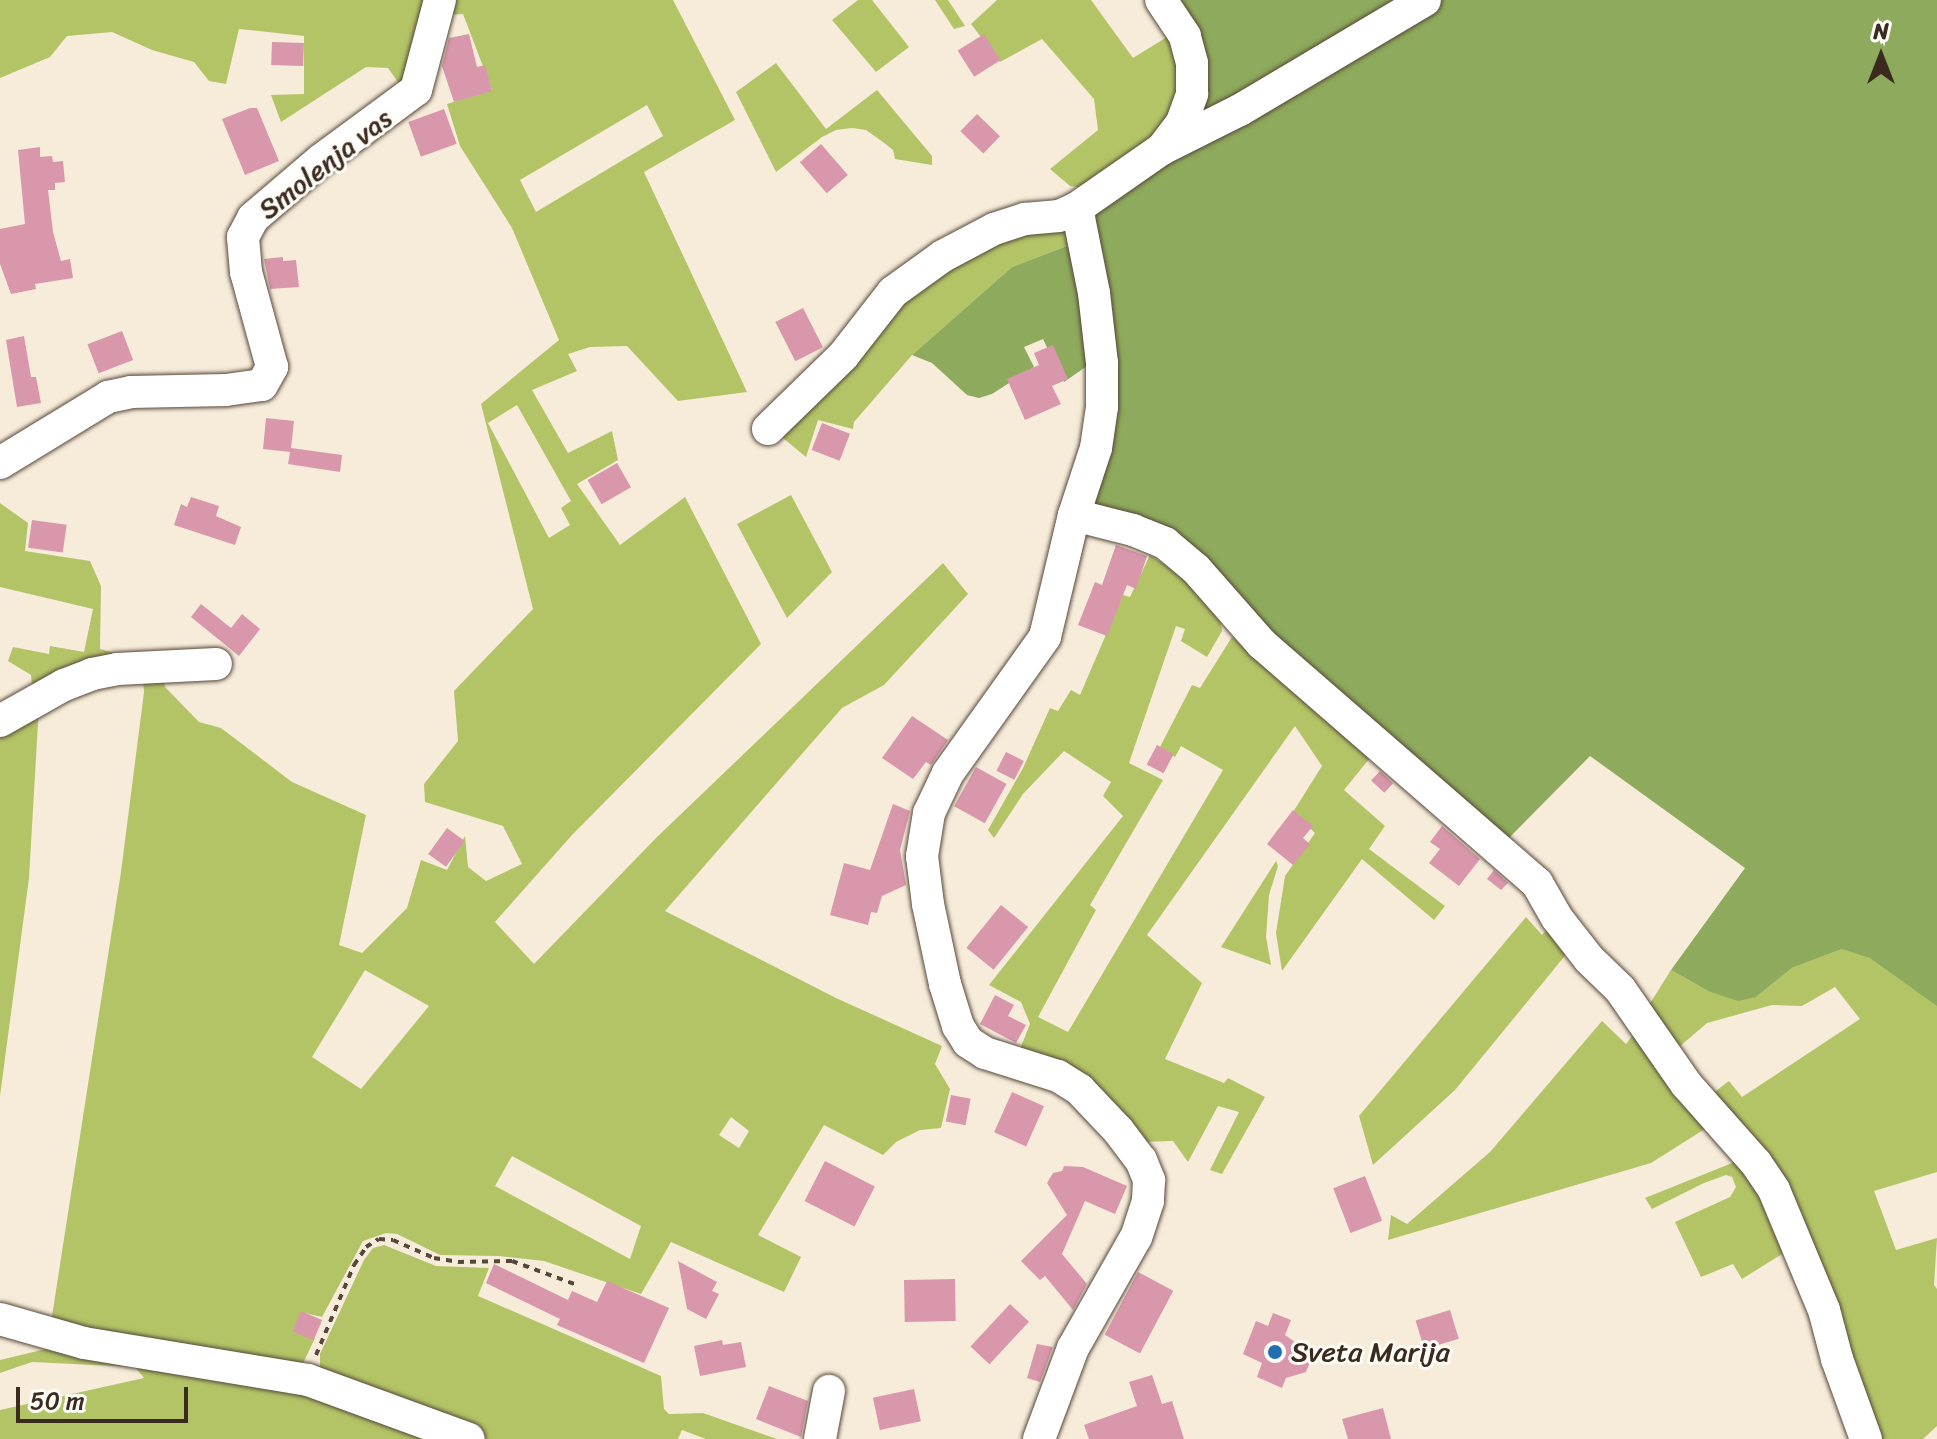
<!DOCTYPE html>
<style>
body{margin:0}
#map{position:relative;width:1937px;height:1439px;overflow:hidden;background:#f7ecda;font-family:Sriracha,sans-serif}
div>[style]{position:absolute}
.green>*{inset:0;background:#b3c467}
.forest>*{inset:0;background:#8eaa5c}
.building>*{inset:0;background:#d997ac;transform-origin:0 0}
.path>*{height:4px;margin-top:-2px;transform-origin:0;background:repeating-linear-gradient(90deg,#57473a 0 6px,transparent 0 12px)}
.roads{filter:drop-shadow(0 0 2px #57473a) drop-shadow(0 0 2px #57473a)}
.minor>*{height:32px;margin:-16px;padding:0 16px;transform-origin:16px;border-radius:16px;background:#fff}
.dots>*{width:22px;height:22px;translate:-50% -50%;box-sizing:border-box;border:4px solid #fdfcf7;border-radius:50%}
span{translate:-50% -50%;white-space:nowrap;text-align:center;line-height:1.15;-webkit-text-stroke:6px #fdfcf7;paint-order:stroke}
.street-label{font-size:28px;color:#3b2a1e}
.poi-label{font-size:28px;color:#3b2a1e}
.left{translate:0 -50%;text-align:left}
.north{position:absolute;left:1841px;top:16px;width:80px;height:80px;-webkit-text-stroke:6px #fdfcf7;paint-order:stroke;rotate:0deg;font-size:22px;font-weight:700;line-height:32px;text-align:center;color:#3b2a1e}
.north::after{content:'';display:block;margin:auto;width:28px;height:36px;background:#3b2a1e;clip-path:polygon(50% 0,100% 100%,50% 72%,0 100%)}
.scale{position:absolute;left:16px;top:1387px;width:172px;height:36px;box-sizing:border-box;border:4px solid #3b2a1e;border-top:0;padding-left:10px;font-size:24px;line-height:28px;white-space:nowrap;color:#3b2a1e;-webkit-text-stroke:6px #fdfcf7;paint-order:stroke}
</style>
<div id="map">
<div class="green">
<div style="clip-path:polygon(0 0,428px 0,405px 92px,388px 68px,366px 67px,281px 122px,271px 95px,304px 94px,304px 36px,239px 29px,226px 84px,209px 81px,194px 62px,152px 50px,112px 32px,67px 36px,50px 57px,0 78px)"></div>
<div style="clip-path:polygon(evenodd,448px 0,673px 0,735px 120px,644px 172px,747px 392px,678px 401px,627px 346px,590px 347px,568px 354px,577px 371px,532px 390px,568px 453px,612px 431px,618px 460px,577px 484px,620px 545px,685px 497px,761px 644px,572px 835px,495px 922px,534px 964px,656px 838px,943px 563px,968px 594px,884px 685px,842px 708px,665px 911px,836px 998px,942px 1046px,935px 1064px,950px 1089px,941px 1128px,920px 1130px,896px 1142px,883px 1155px,824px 1125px,758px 1235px,801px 1257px,784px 1292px,671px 1242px,641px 1294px,544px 1261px,499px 1256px,440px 1255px,397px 1234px,386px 1233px,363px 1241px,322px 1317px,305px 1313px,298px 1332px,315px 1338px,299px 1372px,50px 1329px,121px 872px,144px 692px,142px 672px,164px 671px,165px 687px,199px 722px,221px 728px,292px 782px,366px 815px,339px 945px,362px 953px,407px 908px,421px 860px,447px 870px,465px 836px,468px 867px,486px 881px,522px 864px,503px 826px,425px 802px,424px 784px,458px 741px,454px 691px,533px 609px,481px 404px,559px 340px,512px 228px,460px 146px,447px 104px,492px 90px,463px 14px,448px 15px,448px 0,647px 105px,663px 136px,536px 212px,520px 180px,647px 105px,448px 0,517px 405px,571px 501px,561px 508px,570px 525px,549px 538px,488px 423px,517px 405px,448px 0,365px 970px,429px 1006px,361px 1089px,312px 1057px,365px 970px,448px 0,731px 1117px,749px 1131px,739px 1148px,719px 1135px,731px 1117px,448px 0,512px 1156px,641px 1226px,630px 1259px,495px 1186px,512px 1156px)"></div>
<div style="clip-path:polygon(858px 0,872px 0,909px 47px,876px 72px,832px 20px)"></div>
<div style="clip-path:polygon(935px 0,948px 0,965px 26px,954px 29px)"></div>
<div style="clip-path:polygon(997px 0,1091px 0,1133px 58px,1175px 32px,1187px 58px,1172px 131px,1084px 188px,1070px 186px,1050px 169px,1098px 130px,1094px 99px,1042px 39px,1000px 62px,971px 24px)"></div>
<div style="clip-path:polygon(776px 63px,826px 129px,877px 90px,932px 156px,932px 165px,895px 159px,893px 150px,883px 142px,866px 130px,852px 128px,836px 130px,822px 137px,776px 172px,736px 92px)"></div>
<div style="clip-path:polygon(1059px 226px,1080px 241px,1012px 267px,912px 355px,854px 422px,853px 429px,818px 420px,806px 457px,783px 438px,780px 429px,908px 294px,970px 248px)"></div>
<div style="clip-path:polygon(791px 495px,832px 572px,787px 618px,737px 524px)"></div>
<div style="clip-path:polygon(0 503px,28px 523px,25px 551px,90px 561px,101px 586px,100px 649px,119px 654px,33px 699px,31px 675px,8px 661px,13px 647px,49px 654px,50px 646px,84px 652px,93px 609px,0 587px)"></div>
<div style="clip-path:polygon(1150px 555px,1199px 587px,1220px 616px,1222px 631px,1207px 657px,1181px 641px,1185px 629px,1176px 626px,1129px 763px,1163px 780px,1090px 905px,1096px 910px,1038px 1017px,1068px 1032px,1223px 770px,1181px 746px,1175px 757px,1159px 749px,1192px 685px,1200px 688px,1232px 637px,1378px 748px,1344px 790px,1385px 826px,1369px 849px,1445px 906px,1434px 920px,1362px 859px,1282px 971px,1276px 933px,1285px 876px,1315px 833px,1293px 812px,1322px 766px,1295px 726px,1147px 935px,1202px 983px,1165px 1059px,1224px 1083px,1228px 1078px,1265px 1097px,1222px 1174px,1210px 1170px,1239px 1112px,1218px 1106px,1188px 1162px,1173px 1141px,1142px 1142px,1104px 1092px,1082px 1077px,1020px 1049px,1030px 1024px,1021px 1002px,989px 985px,1123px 816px,1103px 796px,1111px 782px,1064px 751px,1023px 794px,994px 838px,988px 830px,1023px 768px,1050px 708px,1058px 711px,1071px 690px,1080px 695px,1123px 595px,1130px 597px)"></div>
<div style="clip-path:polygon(39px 706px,29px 878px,0 1096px,0 726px)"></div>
<div style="clip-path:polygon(1276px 861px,1278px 866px,1269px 895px,1266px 937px,1271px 965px,1221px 947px)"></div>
<div style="clip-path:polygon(1526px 917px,1542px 935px,1553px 923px,1573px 946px,1455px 1090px,1373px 1165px,1359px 1116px)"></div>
<div style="clip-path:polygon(1842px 949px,1862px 954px,1937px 989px,1937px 1172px,1874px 1191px,1896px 1250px,1937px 1238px,1934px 1285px,1937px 1289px,1937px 1426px,1923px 1439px,1872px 1439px,1828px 1305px,1704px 1100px,1729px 1081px,1742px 1097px,1860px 1019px,1835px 987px,1802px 1006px,1772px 1005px,1707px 1023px,1672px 1053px,1644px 1013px,1671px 970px,1708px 991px,1756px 997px,1792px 968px)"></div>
<div style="clip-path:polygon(1602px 1021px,1626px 1044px,1641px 1025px,1708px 1127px,1651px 1163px,1388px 1240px,1391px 1215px,1407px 1224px,1490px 1152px)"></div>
<div style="clip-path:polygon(1742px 1159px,1793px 1247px,1742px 1279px,1733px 1264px,1701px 1277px,1675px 1222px,1730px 1197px,1736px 1187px,1732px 1177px,1726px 1175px,1704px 1183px,1652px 1209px,1645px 1198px)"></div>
<div style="clip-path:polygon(384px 1245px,436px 1266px,489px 1268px,478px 1296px,661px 1376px,664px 1409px,669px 1414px,703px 1413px,777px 1439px,706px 1439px,682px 1430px,678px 1439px,487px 1439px,331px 1381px,320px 1374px,320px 1354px,364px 1260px,373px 1248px)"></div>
<div style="clip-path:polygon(46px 1349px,249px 1375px,452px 1439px,0 1439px,0 1410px,144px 1378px,135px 1367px,32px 1362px,0 1373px,0 1360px)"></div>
</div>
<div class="forest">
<div style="clip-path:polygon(1172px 0,1937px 0,1937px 1006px,1870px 958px,1842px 949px,1792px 968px,1756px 997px,1738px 1001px,1708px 991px,1671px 970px,1745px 868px,1590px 756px,1503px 844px,1216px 587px,1091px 513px,1096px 214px,1104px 199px,1189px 126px)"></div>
<div style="clip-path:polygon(1080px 241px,1094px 361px,1064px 382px,1043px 339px,1024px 347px,1034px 367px,992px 394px,979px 398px,967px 395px,932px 363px,912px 355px,1012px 267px)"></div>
</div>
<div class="building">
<div style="clip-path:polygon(469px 34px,477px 67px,485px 65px,492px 91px,454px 102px,442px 66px,449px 38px)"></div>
<div style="left:984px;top:34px;width:31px;height:31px;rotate:58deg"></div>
<div style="left:272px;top:42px;width:32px;height:23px;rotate:2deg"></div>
<div style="clip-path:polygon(250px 108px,257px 108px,279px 161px,245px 175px,222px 119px)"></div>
<div style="left:444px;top:109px;width:37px;height:38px;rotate:70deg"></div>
<div style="left:977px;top:114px;width:32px;height:24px;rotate:44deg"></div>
<div style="left:821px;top:144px;width:41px;height:28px;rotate:49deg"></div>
<div style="clip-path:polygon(40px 147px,40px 157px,52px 156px,53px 162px,63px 161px,65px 182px,55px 183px,55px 190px,48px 190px,53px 232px,61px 261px,70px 259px,73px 278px,35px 284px,36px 289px,11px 294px,0 264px,0 229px,25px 224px,18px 150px)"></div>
<div style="clip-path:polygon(283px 257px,283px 261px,296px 260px,299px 287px,270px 289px,264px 259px)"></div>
<div style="left:803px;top:308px;width:44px;height:31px;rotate:63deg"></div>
<div style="left:122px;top:331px;width:31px;height:37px;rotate:69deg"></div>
<div style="clip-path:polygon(24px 336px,31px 377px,36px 377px,41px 403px,17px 407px,6px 340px)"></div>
<div style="clip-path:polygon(1053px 345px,1068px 379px,1052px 386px,1061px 404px,1025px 420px,1007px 379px,1039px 365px,1034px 353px)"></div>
<div style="clip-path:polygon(266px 418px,294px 421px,291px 448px,342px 455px,340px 472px,288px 464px,290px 452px,263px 449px)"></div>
<div style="left:822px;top:423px;width:30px;height:29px;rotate:21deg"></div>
<div style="left:617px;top:463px;width:28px;height:34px;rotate:60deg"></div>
<div style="clip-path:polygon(191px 497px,219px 506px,216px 516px,241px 527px,235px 545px,174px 525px,181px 504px,187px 507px)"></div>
<div style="left:32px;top:520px;width:35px;height:28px;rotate:8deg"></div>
<div style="clip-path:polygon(1116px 545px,1147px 556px,1136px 589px,1127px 585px,1107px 636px,1078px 625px,1095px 582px,1102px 585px)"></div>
<div style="clip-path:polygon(201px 604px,231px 628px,242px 614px,260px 629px,239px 656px,191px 617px)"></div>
<div style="clip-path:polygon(912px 716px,948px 740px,931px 765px,926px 762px,913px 779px,882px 758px)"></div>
<div style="left:1157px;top:745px;width:19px;height:22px;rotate:28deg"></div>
<div style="left:1006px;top:752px;width:20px;height:21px;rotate:27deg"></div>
<div style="left:976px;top:767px;width:35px;height:45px;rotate:29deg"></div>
<div style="left:1380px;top:771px;width:18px;height:13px;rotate:43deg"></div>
<div style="clip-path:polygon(893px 804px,910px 811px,900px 850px,906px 885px,882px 896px,877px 913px,871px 912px,868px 925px,830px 915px,844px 863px,870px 870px)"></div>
<div style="clip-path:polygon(1293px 810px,1313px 826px,1303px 838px,1310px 844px,1293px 865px,1267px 844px)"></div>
<div style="clip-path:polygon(1442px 826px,1480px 859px,1459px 886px,1429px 863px,1440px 849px,1430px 842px)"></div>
<div style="left:447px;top:828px;width:22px;height:32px;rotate:36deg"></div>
<div style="clip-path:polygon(1494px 870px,1508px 883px,1501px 890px,1487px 879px)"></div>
<div style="left:1001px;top:905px;width:35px;height:55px;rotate:39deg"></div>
<div style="clip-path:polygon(995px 995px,1014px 1005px,1008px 1016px,1026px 1025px,1016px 1043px,980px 1024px)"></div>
<div style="left:1012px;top:1092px;width:35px;height:44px;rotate:24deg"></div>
<div style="left:951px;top:1095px;width:20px;height:27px;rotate:11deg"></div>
<div style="left:825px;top:1161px;width:56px;height:45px;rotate:27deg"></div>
<div style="clip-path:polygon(1064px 1166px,1083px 1167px,1127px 1186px,1115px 1214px,1085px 1201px,1062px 1254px,1087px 1284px,1073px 1310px,1045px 1276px,1040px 1280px,1021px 1261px,1067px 1215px,1047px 1183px,1053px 1173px,1062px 1171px)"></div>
<div style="left:1365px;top:1176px;width:48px;height:34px;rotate:69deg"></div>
<div style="clip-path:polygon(678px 1261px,717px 1282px,712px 1291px,719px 1294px,706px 1319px,687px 1309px)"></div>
<div style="clip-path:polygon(494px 1264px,568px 1300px,572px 1291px,597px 1302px,607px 1281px,669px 1308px,644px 1363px,557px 1325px,560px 1319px,486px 1283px)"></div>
<div style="left:1138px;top:1272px;width:40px;height:71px;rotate:28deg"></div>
<div style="left:955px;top:1279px;width:42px;height:51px;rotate:89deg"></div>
<div style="left:1010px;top:1304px;width:26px;height:58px;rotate:43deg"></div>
<div style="left:1450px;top:1310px;width:30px;height:36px;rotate:73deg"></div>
<div style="left:301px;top:1311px;width:23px;height:22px;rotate:23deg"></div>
<div style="clip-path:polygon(1273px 1313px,1291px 1320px,1285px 1335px,1305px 1349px,1310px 1362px,1306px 1372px,1286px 1378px,1282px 1388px,1257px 1377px,1262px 1363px,1243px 1354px,1256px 1321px,1268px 1326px)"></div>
<div style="clip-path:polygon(722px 1340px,723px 1345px,741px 1342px,746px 1367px,700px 1376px,694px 1346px)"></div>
<div style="clip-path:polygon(1037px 1344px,1053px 1347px,1040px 1382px,1027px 1378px)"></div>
<div style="clip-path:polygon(1152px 1375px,1162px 1404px,1172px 1401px,1184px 1439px,1089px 1439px,1084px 1425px,1137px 1406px,1129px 1382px)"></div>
<div style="clip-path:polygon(769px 1386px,808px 1401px,801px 1437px,756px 1419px)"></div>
<div style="left:914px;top:1389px;width:33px;height:42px;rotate:78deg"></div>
<div style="clip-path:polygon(1383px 1408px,1391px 1439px,1348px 1439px,1342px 1419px)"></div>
</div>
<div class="path">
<div style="left:316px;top:1355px;width:98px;rotate:-67.1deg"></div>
<div style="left:354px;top:1265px;width:22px;rotate:-56deg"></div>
<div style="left:366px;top:1247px;width:15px;rotate:-32deg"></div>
<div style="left:379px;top:1239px;width:14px;rotate:4deg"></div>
<div style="left:393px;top:1240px;width:45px;rotate:23.7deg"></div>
<div style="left:434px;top:1258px;width:24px;rotate:9deg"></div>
<div style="left:458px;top:1262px;width:54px;rotate:-1.1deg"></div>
<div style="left:512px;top:1261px;width:69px;rotate:20.3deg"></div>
</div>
<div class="roads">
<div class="minor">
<div style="left:1162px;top:149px;width:87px;rotate:-26.6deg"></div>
<div style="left:1240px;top:110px;width:215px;rotate:-30.7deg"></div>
<div style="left:1077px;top:208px;width:103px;rotate:-34.8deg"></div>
<div style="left:1162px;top:149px;width:34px;rotate:-53deg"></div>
<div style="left:1182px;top:122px;width:30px;rotate:-70deg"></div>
<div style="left:1192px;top:94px;width:31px;rotate:-90deg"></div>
<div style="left:1192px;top:63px;width:28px;rotate:-105deg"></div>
<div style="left:1185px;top:36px;width:43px;rotate:-123.7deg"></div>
<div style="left:768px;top:429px;width:105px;rotate:-44.2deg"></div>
<div style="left:843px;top:356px;width:81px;rotate:-52deg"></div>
<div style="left:893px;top:292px;width:62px;rotate:-35.8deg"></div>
<div style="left:943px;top:256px;width:58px;rotate:-27.9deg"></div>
<div style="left:994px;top:229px;width:33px;rotate:-18deg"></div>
<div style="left:1025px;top:219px;width:34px;rotate:-5deg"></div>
<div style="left:1059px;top:216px;width:20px;rotate:-24deg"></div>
<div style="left:1077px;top:208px;width:87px;rotate:78.7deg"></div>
<div style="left:1094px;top:293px;width:70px;rotate:83.5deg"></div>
<div style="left:1102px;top:363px;width:44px;rotate:90deg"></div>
<div style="left:1102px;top:407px;width:41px;rotate:98.3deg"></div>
<div style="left:1096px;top:448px;width:71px;rotate:108.2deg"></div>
<div style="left:1074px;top:515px;width:125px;rotate:103.4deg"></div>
<div style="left:1045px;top:637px;width:167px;rotate:125.5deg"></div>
<div style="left:948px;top:773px;width:44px;rotate:115.4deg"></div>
<div style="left:929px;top:813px;width:44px;rotate:99.2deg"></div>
<div style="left:922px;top:856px;width:48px;rotate:82.9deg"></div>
<div style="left:928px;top:904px;width:82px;rotate:78deg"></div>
<div style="left:945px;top:984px;width:44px;rotate:72.8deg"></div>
<div style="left:958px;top:1026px;width:19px;rotate:58deg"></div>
<div style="left:968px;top:1042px;width:20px;rotate:33deg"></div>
<div style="left:985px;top:1053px;width:77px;rotate:17.5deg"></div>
<div style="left:1058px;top:1076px;width:26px;rotate:32deg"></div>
<div style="left:1080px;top:1090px;width:55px;rotate:46.5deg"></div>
<div style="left:1118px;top:1130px;width:38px;rotate:53deg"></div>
<div style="left:1141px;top:1160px;width:22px;rotate:68deg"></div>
<div style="left:1149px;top:1180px;width:21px;rotate:93deg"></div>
<div style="left:1148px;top:1201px;width:38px;rotate:108deg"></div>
<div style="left:1136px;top:1237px;width:128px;rotate:119.6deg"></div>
<div style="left:1073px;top:1348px;width:97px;rotate:110.5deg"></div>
<div style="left:0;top:463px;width:127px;rotate:-31.4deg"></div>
<div style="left:108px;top:397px;width:24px;rotate:-12deg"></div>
<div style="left:131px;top:392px;width:95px;rotate:-1.2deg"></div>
<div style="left:226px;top:390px;width:36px;rotate:-8deg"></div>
<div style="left:262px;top:385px;width:21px;rotate:-61deg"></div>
<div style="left:272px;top:367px;width:98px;rotate:-105.3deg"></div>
<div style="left:246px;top:272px;width:35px;rotate:-95deg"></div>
<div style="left:243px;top:237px;width:21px;rotate:-62deg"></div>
<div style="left:253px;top:218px;width:89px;rotate:-40.5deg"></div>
<div style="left:321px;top:160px;width:118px;rotate:-36.4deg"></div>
<div style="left:416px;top:90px;width:93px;rotate:-75.1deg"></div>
<div style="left:1074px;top:515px;width:61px;rotate:14.3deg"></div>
<div style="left:1133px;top:530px;width:35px;rotate:22deg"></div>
<div style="left:1165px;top:543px;width:40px;rotate:40deg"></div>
<div style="left:1196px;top:569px;width:100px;rotate:48.7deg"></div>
<div style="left:1262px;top:644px;width:364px;rotate:41deg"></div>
<div style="left:1537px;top:883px;width:40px;rotate:60.3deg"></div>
<div style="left:1557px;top:918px;width:52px;rotate:52deg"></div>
<div style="left:1589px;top:959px;width:43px;rotate:44.1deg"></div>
<div style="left:1620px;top:989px;width:116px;rotate:55.2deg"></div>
<div style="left:1686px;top:1084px;width:106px;rotate:48.5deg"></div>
<div style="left:1756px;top:1163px;width:32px;rotate:56deg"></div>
<div style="left:1774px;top:1190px;width:130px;rotate:67.4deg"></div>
<div style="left:1824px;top:1310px;width:51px;rotate:75.1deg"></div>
<div style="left:1837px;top:1359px;width:85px;rotate:70.1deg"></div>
<div style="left:0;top:721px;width:73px;rotate:-29.4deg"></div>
<div style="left:64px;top:685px;width:30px;rotate:-21deg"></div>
<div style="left:92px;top:674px;width:25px;rotate:-11deg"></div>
<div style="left:117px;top:669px;width:99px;rotate:-2.9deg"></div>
<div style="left:0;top:1319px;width:87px;rotate:15.9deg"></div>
<div style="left:84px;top:1343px;width:227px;rotate:9.4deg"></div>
<div style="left:308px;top:1380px;width:171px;rotate:20.1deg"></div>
<div style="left:820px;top:1439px;width:49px;rotate:-79.4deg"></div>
</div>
</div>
<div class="dots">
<div style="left:1275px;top:1352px;background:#1f6fb2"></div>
</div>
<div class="street-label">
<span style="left:325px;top:164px;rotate:-38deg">Smolenja vas</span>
</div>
<div class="poi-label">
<span class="left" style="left:1291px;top:1352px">Sveta Marija</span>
</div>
<div class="north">N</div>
<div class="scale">50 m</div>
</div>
